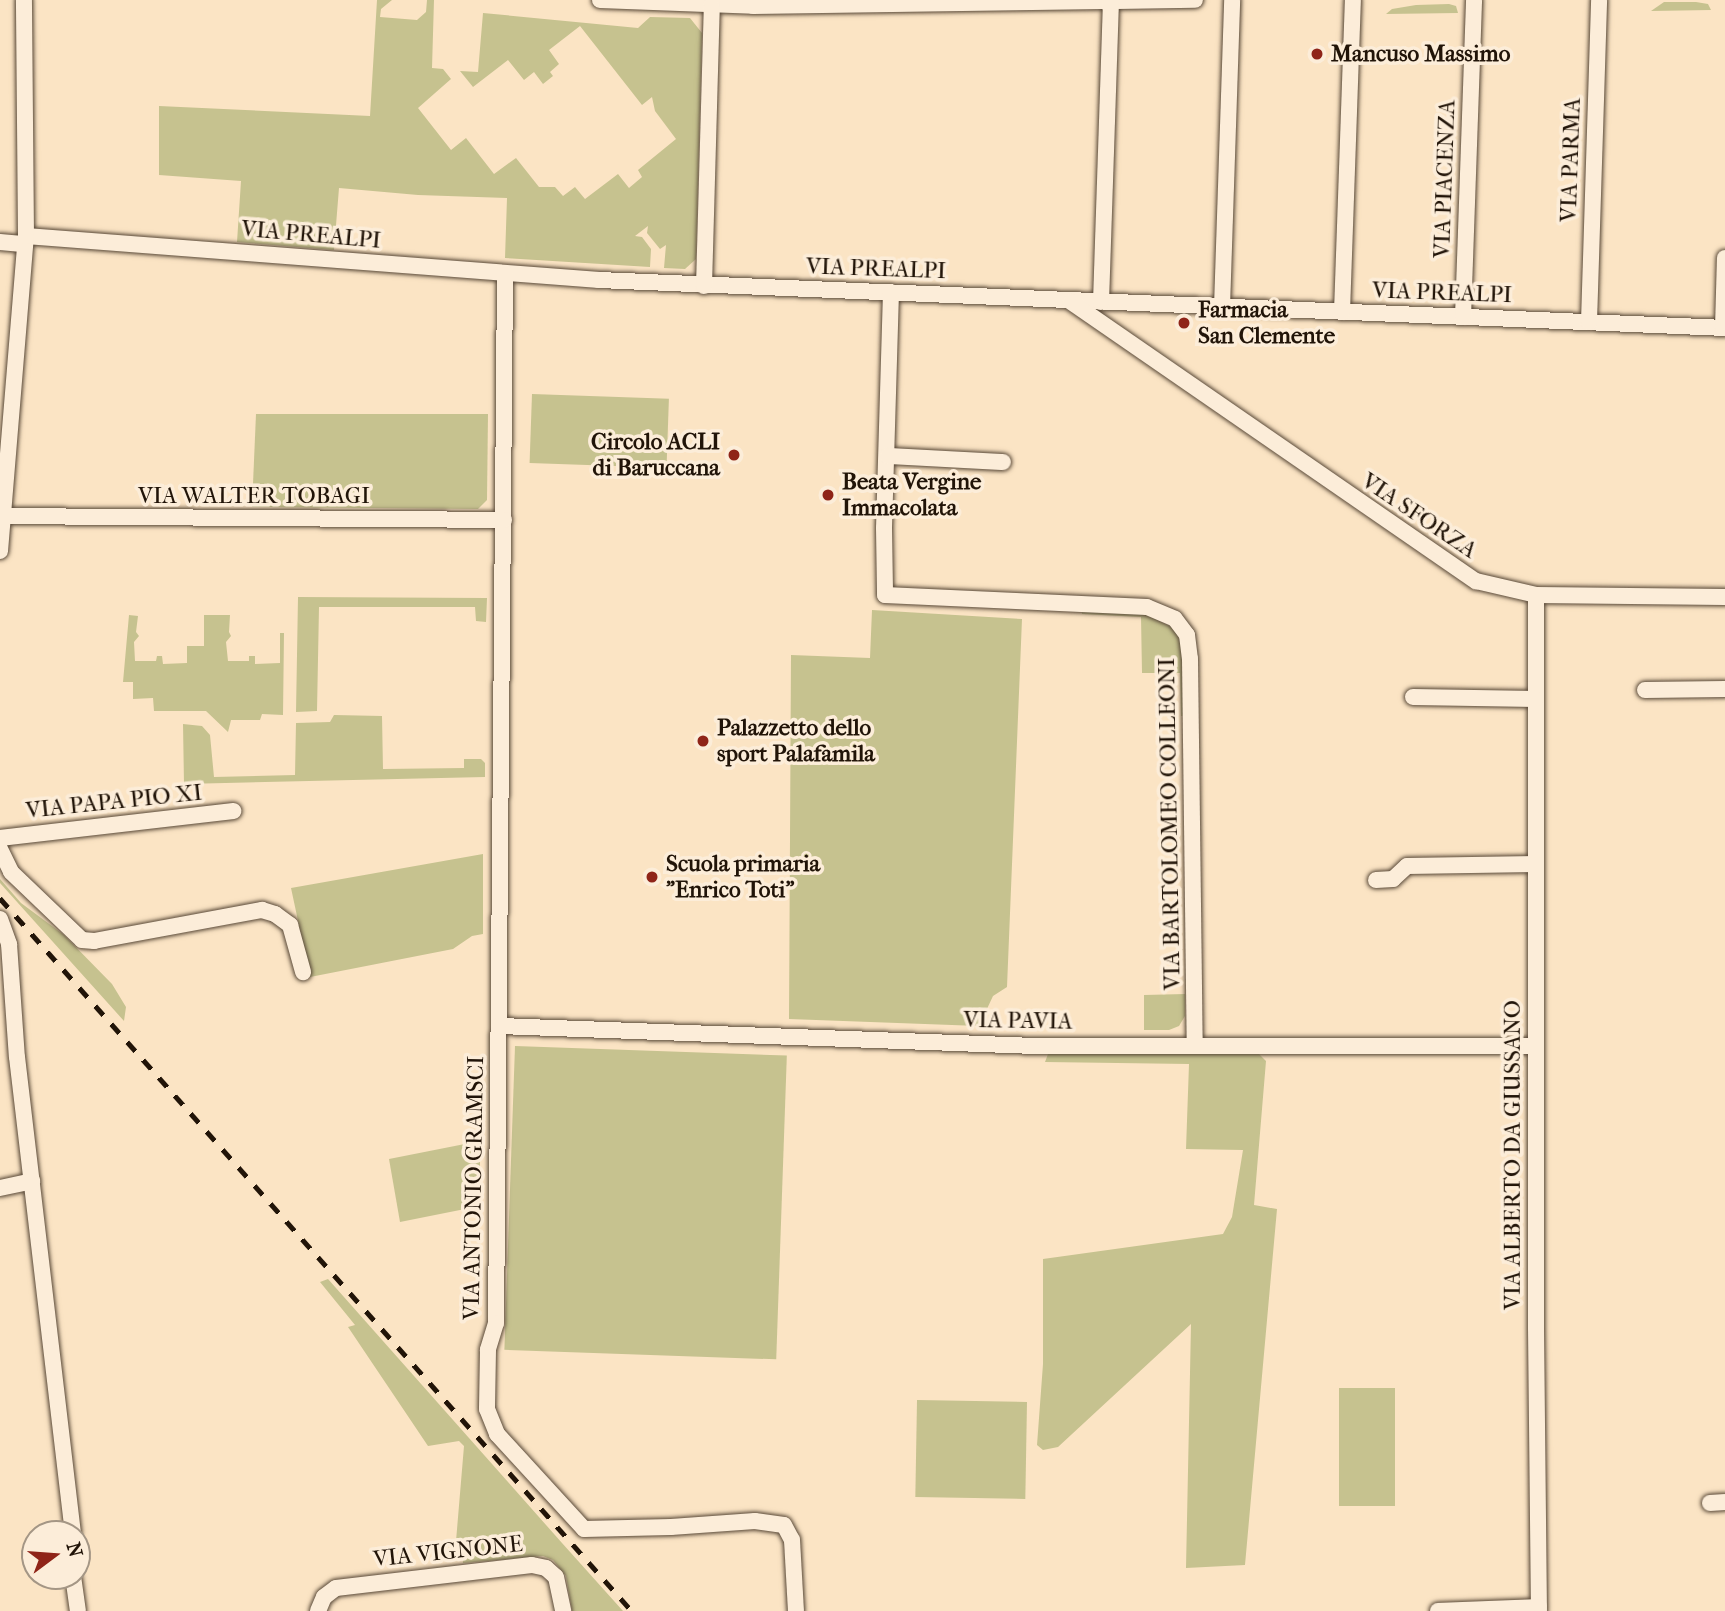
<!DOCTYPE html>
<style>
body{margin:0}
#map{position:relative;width:1725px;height:1611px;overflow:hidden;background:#fbe4c4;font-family:"IM FELL French Canon",serif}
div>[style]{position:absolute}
.green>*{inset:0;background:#c6c28f;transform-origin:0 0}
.roads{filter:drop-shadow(0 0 2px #584837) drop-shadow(0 0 2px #584837)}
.street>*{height:16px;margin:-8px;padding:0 8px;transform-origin:8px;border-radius:8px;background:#fcedd9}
.rail>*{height:4.5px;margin-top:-2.25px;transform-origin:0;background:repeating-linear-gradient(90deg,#211408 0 12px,transparent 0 24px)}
.dots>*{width:19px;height:19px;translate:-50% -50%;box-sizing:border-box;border:4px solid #fcedd9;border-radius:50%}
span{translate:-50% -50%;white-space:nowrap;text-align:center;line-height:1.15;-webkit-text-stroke:7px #fcedd9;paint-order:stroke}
.poi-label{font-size:23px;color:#211408;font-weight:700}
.left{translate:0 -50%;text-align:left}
.right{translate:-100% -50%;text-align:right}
.street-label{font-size:23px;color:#211408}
.north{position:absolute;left:21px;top:1520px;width:70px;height:70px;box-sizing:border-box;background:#fcedd9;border:2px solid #a49685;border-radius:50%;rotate:74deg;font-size:19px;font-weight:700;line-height:28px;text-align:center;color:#211408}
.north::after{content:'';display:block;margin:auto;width:24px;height:32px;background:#8f2418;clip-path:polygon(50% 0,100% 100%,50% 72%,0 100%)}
</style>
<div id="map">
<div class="green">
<div style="clip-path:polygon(377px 0,392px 0,381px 9px,380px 17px,417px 20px,426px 12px,427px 0,434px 0,432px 68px,443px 69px,451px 79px,418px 108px,451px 150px,466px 138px,494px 174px,516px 158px,539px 187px,555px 187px,563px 196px,575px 187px,585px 199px,618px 174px,629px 188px,642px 177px,638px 170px,676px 139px,655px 111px,652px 97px,642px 105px,580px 26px,549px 50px,559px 64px,550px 72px,553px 76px,543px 84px,534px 72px,524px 80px,508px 60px,473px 87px,460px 71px,478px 72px,483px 13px,638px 28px,650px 17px,690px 18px,702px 33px,696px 259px,685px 269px,664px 268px,666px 245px,660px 249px,647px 233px,648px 226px,635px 236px,642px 237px,651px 249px,650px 267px,505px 258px,507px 198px,418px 195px,339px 188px,334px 250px,237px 242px,241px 181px,159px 175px,159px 106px,370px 116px)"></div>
<div style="clip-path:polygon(1696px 2px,1708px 4px,1711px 10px,1651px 11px,1664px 2px)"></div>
<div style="clip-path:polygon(1449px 4px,1456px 6px,1458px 13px,1386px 14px,1392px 9px,1416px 5px)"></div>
<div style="left:532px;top:394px;width:137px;height:69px;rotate:2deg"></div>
<div style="clip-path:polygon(256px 414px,488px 414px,487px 500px,478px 509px,252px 507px)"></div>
<div style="clip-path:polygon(298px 597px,487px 598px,486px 622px,476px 621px,475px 607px,319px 607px,317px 711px,296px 712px)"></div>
<div style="clip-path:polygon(872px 610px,1022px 619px,1007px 987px,993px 996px,979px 1026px,789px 1019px,791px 655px,870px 658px)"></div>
<div style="clip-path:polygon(1082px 611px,1146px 614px,1175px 629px,1182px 647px,1184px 716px,1181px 716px,1180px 673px,1142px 673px,1141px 617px,1082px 614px)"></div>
<div style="clip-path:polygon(129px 615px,138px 616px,136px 632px,139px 636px,134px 642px,135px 661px,156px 661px,157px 656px,162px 656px,163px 664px,187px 663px,187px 646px,204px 646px,204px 615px,230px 615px,229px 632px,231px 636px,226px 642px,228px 661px,249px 661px,249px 656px,255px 656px,255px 664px,280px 663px,280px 633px,284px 633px,283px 715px,262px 714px,260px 720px,231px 720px,228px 732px,206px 711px,154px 711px,153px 698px,133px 699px,133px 682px,123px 682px)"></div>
<div style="clip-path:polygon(334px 715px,382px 716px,383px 769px,464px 768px,464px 759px,481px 759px,485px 763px,485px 777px,184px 784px,183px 724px,202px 726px,210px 735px,214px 777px,295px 775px,296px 723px,330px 722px)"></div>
<div style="clip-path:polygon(483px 854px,483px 934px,472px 936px,453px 949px,310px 977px,291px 888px)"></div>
<div style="clip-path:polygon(0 879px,21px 903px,64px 935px,112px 984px,126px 1007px,124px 1021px,0 883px)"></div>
<div style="clip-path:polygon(1185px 994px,1185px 1016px,1179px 1026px,1169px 1030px,1144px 1030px,1144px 995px)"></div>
<div style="left:515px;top:1046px;width:272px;height:304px;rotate:2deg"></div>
<div style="clip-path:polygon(1048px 1054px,1259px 1054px,1266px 1061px,1254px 1205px,1277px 1209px,1245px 1565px,1186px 1568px,1191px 1324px,1058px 1447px,1043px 1450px,1037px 1445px,1043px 1364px,1043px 1259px,1223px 1234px,1232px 1217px,1243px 1150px,1186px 1149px,1189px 1064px,1045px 1062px)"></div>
<div style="clip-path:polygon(480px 1141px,480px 1206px,400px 1222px,389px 1159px)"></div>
<div style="clip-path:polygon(328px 1279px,562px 1543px,623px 1611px,572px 1611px,566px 1576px,553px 1560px,543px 1556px,463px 1563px,462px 1552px,455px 1553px,464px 1446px,459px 1441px,428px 1446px,348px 1327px,355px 1325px,320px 1282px)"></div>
<div style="left:1339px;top:1388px;width:56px;height:118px"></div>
<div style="left:1027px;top:1402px;width:97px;height:110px;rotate:91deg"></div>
</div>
<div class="roads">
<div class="street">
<div style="left:600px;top:0;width:153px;rotate:2.2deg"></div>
<div style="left:753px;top:6px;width:442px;rotate:-0.8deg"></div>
<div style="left:26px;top:236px;width:575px;rotate:4.39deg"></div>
<div style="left:599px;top:280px;width:1127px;rotate:2.44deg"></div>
<div style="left:0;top:242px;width:25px;rotate:5deg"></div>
<div style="left:505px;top:274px;width:1049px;rotate:90.49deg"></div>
<div style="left:496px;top:1323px;width:28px;rotate:107deg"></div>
<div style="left:488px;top:1350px;width:59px;rotate:91deg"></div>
<div style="left:487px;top:1409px;width:27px;rotate:68deg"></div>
<div style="left:497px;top:1434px;width:129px;rotate:47.5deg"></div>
<div style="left:584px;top:1529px;width:87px;rotate:-1.3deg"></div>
<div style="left:671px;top:1527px;width:84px;rotate:-4.1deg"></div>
<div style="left:755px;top:1521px;width:29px;rotate:8deg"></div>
<div style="left:784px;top:1525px;width:17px;rotate:62deg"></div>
<div style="left:792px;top:1540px;width:71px;rotate:86.8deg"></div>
<div style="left:704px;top:286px;width:280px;rotate:-88.4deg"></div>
<div style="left:891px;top:292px;width:236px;rotate:91.7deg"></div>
<div style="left:884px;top:528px;width:67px;rotate:89.1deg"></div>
<div style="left:885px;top:595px;width:262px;rotate:2.6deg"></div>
<div style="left:1147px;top:607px;width:30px;rotate:23deg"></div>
<div style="left:1175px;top:619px;width:20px;rotate:53deg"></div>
<div style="left:1187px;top:635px;width:24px;rotate:83deg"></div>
<div style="left:1190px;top:659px;width:387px;rotate:89.3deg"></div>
<div style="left:1071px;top:302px;width:492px;rotate:34.6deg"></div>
<div style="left:1476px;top:581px;width:62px;rotate:13.1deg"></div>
<div style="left:1536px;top:595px;width:189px;rotate:0.6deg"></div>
<div style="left:1101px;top:302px;width:301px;rotate:-88.1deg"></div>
<div style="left:1222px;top:307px;width:307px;rotate:-88.1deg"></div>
<div style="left:1342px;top:312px;width:312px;rotate:-88deg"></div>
<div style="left:1463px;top:317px;width:317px;rotate:-88deg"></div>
<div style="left:1589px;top:322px;width:322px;rotate:-88.2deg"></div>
<div style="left:1723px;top:328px;width:70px;rotate:-88.4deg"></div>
<div style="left:888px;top:456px;width:115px;rotate:3deg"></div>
<div style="left:0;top:516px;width:504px;rotate:0.45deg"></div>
<div style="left:0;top:551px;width:316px;rotate:-85.3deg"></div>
<div style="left:26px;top:236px;width:236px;rotate:-90.5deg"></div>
<div style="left:1536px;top:595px;width:733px;rotate:90deg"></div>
<div style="left:1536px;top:1328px;width:283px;rotate:89.4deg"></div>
<div style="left:1645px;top:690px;width:80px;rotate:-0.7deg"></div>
<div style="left:1413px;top:697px;width:123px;rotate:0.9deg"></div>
<div style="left:0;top:838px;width:235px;rotate:-6.6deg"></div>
<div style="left:0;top:849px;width:25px;rotate:64deg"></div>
<div style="left:11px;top:872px;width:98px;rotate:43.8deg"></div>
<div style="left:82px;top:940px;width:12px;rotate:5deg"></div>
<div style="left:94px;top:941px;width:171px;rotate:-10.5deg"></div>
<div style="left:262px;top:910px;width:14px;rotate:17deg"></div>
<div style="left:275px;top:914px;width:19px;rotate:36deg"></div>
<div style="left:290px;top:925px;width:49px;rotate:74.5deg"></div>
<div style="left:1376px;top:880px;width:17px;rotate:-3deg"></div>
<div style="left:1393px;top:879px;width:19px;rotate:-43deg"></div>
<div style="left:1407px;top:866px;width:129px;rotate:-0.9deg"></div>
<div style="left:0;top:919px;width:27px;rotate:70deg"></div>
<div style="left:9px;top:944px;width:113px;rotate:86deg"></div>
<div style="left:17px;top:1057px;width:480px;rotate:83.3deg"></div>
<div style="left:500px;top:1026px;width:536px;rotate:2.14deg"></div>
<div style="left:1036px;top:1046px;width:500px"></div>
<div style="left:0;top:1188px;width:33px;rotate:-12deg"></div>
<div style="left:1710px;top:1503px;width:15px;rotate:-4deg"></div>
<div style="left:73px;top:1576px;width:35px;rotate:82deg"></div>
<div style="left:318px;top:1611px;width:15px;rotate:-67deg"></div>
<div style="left:324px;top:1597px;width:15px;rotate:-37deg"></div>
<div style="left:336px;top:1588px;width:197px;rotate:-6.7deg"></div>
<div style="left:532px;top:1565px;width:14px;rotate:12deg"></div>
<div style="left:546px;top:1568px;width:13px;rotate:42deg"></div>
<div style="left:556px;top:1577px;width:35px;rotate:78deg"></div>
<div style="left:1438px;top:1611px;width:101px;rotate:-2.3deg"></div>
</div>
</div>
<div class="rail">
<div style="left:0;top:898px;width:953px;rotate:48.45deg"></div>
</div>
<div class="dots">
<div style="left:1317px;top:54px;background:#8f2418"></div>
<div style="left:1184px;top:323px;background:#8f2418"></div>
<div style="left:734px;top:455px;background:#8f2418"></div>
<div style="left:828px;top:495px;background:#8f2418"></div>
<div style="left:703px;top:741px;background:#8f2418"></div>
<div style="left:652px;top:877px;background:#8f2418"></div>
</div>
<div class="poi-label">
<span class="left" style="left:1331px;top:54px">Mancuso Massimo</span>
<span class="left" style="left:1198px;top:323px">Farmacia<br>San Clemente</span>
<span class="right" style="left:720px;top:455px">Circolo ACLI<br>di Baruccana</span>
<span class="left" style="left:842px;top:495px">Beata Vergine<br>Immacolata</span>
<span class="left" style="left:717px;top:741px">Palazzetto dello<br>sport Palafamila</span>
<span class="left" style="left:666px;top:877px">Scuola primaria<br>"Enrico Toti"</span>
</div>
<div class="street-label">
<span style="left:1571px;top:160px;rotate:-88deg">VIA PARMA</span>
<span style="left:1445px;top:179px;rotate:-88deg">VIA PIACENZA</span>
<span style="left:311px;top:235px;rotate:5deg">VIA PREALPI</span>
<span style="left:876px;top:269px;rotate:2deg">VIA PREALPI</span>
<span style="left:1442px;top:293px;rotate:2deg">VIA PREALPI</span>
<span style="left:254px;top:496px">VIA WALTER TOBAGI</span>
<span style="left:1419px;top:516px;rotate:34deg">VIA SFORZA</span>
<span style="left:114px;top:802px;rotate:-6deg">VIA PAPA PIO XI</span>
<span style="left:1170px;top:824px;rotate:-91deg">VIA BARTOLOMEO COLLEONI</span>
<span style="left:1018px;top:1021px;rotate:1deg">VIA PAVIA</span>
<span style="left:1513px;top:1155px;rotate:-90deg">VIA ALBERTO DA GIUSSANO</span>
<span style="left:474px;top:1188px;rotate:-89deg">VIA ANTONIO GRAMSCI</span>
<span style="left:448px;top:1552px;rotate:-6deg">VIA VIGNONE</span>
</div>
<div class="north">N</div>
</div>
